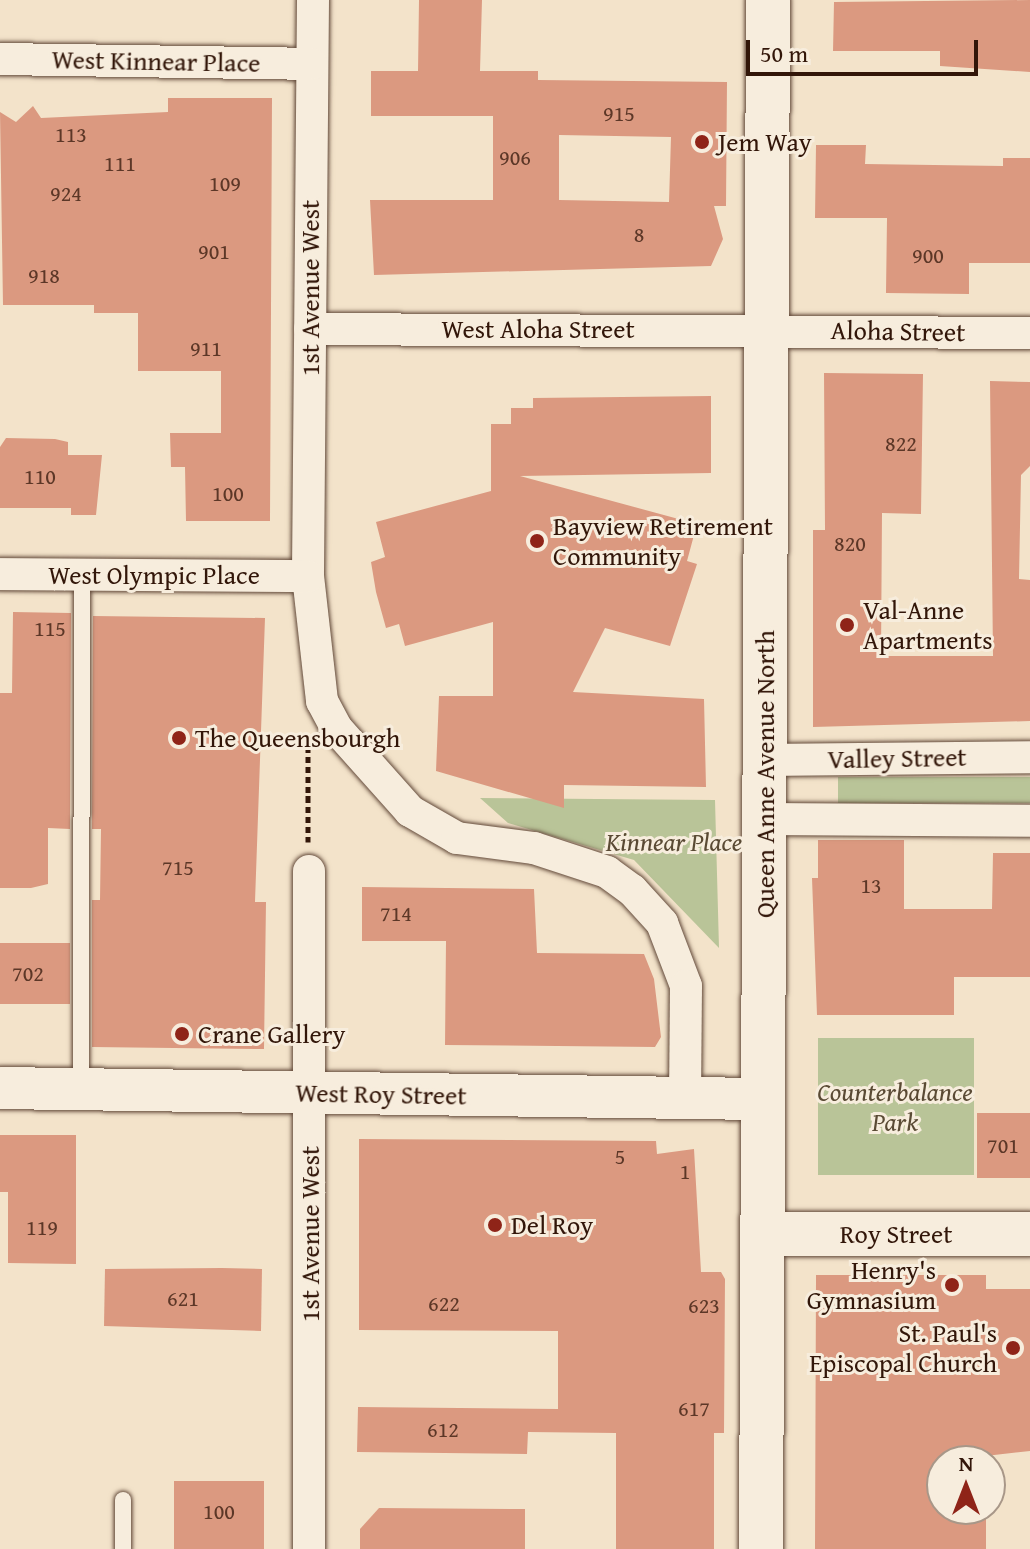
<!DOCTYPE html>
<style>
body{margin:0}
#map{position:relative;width:1030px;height:1549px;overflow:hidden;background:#f3e3ca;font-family:"Gentium Book Plus",serif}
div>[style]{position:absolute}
.green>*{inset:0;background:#b9c498;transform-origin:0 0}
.building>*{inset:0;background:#db9980;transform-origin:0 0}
.path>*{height:5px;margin-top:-2.5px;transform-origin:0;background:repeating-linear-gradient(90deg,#321609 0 6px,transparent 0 10px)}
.roads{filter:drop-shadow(0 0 2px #624939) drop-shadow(0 0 2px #624939)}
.service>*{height:16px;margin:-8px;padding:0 8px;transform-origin:8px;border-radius:8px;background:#f7eddd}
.minor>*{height:32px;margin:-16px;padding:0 16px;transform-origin:16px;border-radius:16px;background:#f7eddd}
.tertiary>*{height:42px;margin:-21px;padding:0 21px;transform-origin:21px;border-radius:21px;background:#f7eddd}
.secondary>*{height:44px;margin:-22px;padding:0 22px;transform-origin:22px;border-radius:22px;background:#f7eddd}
.dots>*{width:22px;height:22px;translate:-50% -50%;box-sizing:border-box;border:4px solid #f7eddd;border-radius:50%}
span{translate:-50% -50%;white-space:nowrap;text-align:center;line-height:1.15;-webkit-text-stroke:6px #f7eddd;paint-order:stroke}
.number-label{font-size:22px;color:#5c3727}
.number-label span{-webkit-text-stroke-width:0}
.street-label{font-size:26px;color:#321609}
.poi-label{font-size:26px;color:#321609}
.left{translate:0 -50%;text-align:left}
.right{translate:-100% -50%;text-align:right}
.park-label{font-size:26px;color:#5a4a34;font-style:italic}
.north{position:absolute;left:926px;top:1445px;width:80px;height:80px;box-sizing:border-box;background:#f7eddd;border:2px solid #a89788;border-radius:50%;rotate:0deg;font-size:22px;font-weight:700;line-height:32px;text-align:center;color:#321609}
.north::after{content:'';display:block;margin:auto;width:28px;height:36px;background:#8f2418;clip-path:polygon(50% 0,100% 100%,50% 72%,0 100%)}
.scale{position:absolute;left:746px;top:40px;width:232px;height:36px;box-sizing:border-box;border:4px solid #321609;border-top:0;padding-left:10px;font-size:24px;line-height:28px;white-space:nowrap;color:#321609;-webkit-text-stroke:6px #f7eddd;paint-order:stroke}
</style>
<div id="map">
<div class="green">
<div style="left:1030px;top:777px;width:26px;height:192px;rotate:90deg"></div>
<div style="clip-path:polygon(480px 798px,715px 800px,719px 948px,634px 860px,508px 823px)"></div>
<div style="left:818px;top:1038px;width:156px;height:137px"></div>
</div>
<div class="building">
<div style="clip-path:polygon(evenodd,419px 0,482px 0,480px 71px,538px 71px,538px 80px,727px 82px,726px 206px,714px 206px,723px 239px,711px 266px,374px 275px,370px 200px,493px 200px,493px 116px,371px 116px,371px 71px,418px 71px,419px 0,559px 135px,671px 137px,669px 202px,559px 200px,559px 135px)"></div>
<div style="clip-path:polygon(1030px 0,1030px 72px,940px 66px,940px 51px,833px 51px,834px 2px)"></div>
<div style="clip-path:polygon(168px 98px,272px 98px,270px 521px,186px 521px,185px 467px,171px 467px,170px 433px,221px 433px,221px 371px,138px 371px,138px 313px,94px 313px,94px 305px,3px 305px,0 112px,16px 122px,33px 106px,41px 118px,168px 112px)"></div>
<div style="clip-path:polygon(816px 145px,866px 145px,865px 164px,1003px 166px,1003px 158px,1030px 158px,1030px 263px,969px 263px,969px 294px,886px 293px,887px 218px,815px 218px)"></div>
<div style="clip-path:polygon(824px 373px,923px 374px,921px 514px,882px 513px,881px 656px,993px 656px,990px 381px,1030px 382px,1030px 466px,1021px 475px,1019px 579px,1030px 580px,1030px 721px,813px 727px,813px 530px,825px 530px)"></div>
<div style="clip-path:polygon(711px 396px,711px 473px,520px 476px,697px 524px,687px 561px,697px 564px,670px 646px,605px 628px,573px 692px,704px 699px,706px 787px,564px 785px,564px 808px,436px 771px,439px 696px,493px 696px,493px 622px,405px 646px,399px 624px,386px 628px,376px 592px,371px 562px,385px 557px,376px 522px,491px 491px,491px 424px,511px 424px,511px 408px,533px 408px,533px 398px)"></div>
<div style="clip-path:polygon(6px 438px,55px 439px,68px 442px,68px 455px,102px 455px,96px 515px,71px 515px,71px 508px,0 508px,0 447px)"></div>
<div style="clip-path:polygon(13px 612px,71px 613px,70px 829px,48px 828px,48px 884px,31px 888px,0 888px,0 693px,12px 693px)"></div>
<div style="clip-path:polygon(93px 616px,265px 618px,255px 902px,266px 902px,264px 1049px,92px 1047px,92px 900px,100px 900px,101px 829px,92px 829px)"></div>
<div style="clip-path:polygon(818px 840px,904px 840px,904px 909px,992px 909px,993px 853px,1030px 853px,1030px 977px,954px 977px,954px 1015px,817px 1015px,812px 878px,818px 878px)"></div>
<div style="clip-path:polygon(362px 887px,534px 889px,537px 953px,644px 954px,654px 979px,661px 1037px,655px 1047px,445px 1045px,446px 941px,362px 941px)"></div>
<div style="left:70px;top:943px;width:61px;height:70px;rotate:90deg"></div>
<div style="left:977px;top:1113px;width:53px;height:65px"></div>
<div style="clip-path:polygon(0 1135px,76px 1135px,76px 1264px,8px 1263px,8px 1192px,0 1192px)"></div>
<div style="clip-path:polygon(359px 1139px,656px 1141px,657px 1154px,694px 1149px,701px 1272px,721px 1272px,725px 1279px,724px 1433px,714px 1433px,714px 1549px,616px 1549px,616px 1433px,528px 1432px,527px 1454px,357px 1452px,358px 1407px,558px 1409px,558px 1331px,359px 1330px)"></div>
<div style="clip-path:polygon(222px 1268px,262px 1269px,261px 1331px,104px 1326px,105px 1269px)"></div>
<div style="clip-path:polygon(816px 1275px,986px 1275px,986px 1289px,1030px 1289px,1030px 1451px,942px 1461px,942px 1509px,986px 1509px,986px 1549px,815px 1549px)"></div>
<div style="left:174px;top:1481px;width:90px;height:68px"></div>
<div style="clip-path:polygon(379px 1508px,525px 1509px,525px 1549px,360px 1549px,360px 1529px)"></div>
</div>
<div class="path">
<div style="left:308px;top:842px;width:98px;rotate:-90deg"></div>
</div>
<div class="roads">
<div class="service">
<div style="left:81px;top:1088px;width:514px;rotate:-89.89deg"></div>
<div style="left:123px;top:1500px;width:49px;rotate:90deg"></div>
</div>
<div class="minor">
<div style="left:313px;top:0;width:576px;rotate:90.5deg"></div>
<div style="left:308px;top:576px;width:126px;rotate:83.6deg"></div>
<div style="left:322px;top:701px;width:32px;rotate:62deg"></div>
<div style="left:337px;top:729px;width:110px;rotate:48.3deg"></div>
<div style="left:410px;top:811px;width:54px;rotate:29.9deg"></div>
<div style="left:457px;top:838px;width:78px;rotate:7.4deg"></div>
<div style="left:534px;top:848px;width:77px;rotate:18.2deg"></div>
<div style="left:607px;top:872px;width:31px;rotate:36deg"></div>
<div style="left:632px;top:890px;width:45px;rotate:47.7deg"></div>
<div style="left:662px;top:923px;width:67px;rotate:69.1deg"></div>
<div style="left:686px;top:986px;width:112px;rotate:90.5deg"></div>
<div style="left:0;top:59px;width:311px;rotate:0.9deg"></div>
<div style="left:310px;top:329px;width:720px;rotate:0.32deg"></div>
<div style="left:0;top:574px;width:308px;rotate:0.4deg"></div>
<div style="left:764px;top:760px;width:266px;rotate:-0.6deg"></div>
<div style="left:765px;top:819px;width:265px;rotate:0.4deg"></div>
<div style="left:309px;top:1549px;width:678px;rotate:-90deg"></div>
</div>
<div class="tertiary">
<div style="left:0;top:1088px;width:762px;rotate:0.83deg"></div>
</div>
<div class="secondary">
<div style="left:762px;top:1234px;width:268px"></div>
<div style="left:761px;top:1549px;width:1549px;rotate:-89.74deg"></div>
</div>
</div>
<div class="dots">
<div style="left:702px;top:142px;background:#8f2418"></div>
<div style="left:537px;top:541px;background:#8f2418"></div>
<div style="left:847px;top:625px;background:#8f2418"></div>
<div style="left:179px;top:738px;background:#8f2418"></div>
<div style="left:182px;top:1034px;background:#8f2418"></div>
<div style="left:495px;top:1225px;background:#8f2418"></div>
<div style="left:952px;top:1285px;background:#8f2418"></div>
<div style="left:1013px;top:1348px;background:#8f2418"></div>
</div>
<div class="number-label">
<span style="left:619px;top:114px">915</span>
<span style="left:71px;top:135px">113</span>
<span style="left:515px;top:158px">906</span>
<span style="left:120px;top:164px">111</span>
<span style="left:225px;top:184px">109</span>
<span style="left:66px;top:194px">924</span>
<span style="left:639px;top:235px">8</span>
<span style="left:214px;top:252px">901</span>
<span style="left:928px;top:256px">900</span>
<span style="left:44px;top:276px">918</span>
<span style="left:206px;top:349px">911</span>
<span style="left:901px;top:444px">822</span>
<span style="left:40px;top:477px">110</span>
<span style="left:228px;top:494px">100</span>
<span style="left:850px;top:544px">820</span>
<span style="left:50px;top:629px">115</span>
<span style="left:178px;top:868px">715</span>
<span style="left:871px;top:886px">13</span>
<span style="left:396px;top:914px">714</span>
<span style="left:28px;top:974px">702</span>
<span style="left:1003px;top:1146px">701</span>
<span style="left:620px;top:1157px">5</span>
<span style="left:685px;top:1172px">1</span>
<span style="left:42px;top:1228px">119</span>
<span style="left:183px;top:1299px">621</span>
<span style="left:444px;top:1304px">622</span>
<span style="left:704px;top:1306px">623</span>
<span style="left:694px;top:1409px">617</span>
<span style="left:443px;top:1430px">612</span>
<span style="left:219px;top:1512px">100</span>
</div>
<div class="street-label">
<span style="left:156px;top:61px;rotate:1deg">West Kinnear Place</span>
<span style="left:310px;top:288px;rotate:-90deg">1st Avenue West</span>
<span style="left:538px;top:329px">West Aloha Street</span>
<span style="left:898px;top:331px;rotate:1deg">Aloha Street</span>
<span style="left:154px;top:575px">West Olympic Place</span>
<span style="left:897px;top:758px;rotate:-1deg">Valley Street</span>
<span style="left:765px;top:774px;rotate:-90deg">Queen Anne Avenue North</span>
<span style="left:381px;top:1094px;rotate:1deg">West Roy Street</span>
<span style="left:310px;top:1234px;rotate:-90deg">1st Avenue West</span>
<span style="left:896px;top:1234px">Roy Street</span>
</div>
<div class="poi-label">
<span class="left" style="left:718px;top:142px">Jem Way</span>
<span class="left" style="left:553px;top:541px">Bayview Retirement<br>Community</span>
<span class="left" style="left:863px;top:625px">Val-Anne<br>Apartments</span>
<span class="left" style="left:195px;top:738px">The Queensbourgh</span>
<span class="left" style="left:198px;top:1034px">Crane Gallery</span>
<span class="left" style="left:511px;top:1225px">Del Roy</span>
<span class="right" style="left:936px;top:1285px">Henry's<br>Gymnasium</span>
<span class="right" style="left:997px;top:1348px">St. Paul's<br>Episcopal Church</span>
</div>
<div class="park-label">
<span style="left:674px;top:842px">Kinnear Place</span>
<span style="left:895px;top:1107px">Counterbalance<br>Park</span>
</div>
<div class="north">N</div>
<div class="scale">50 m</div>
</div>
